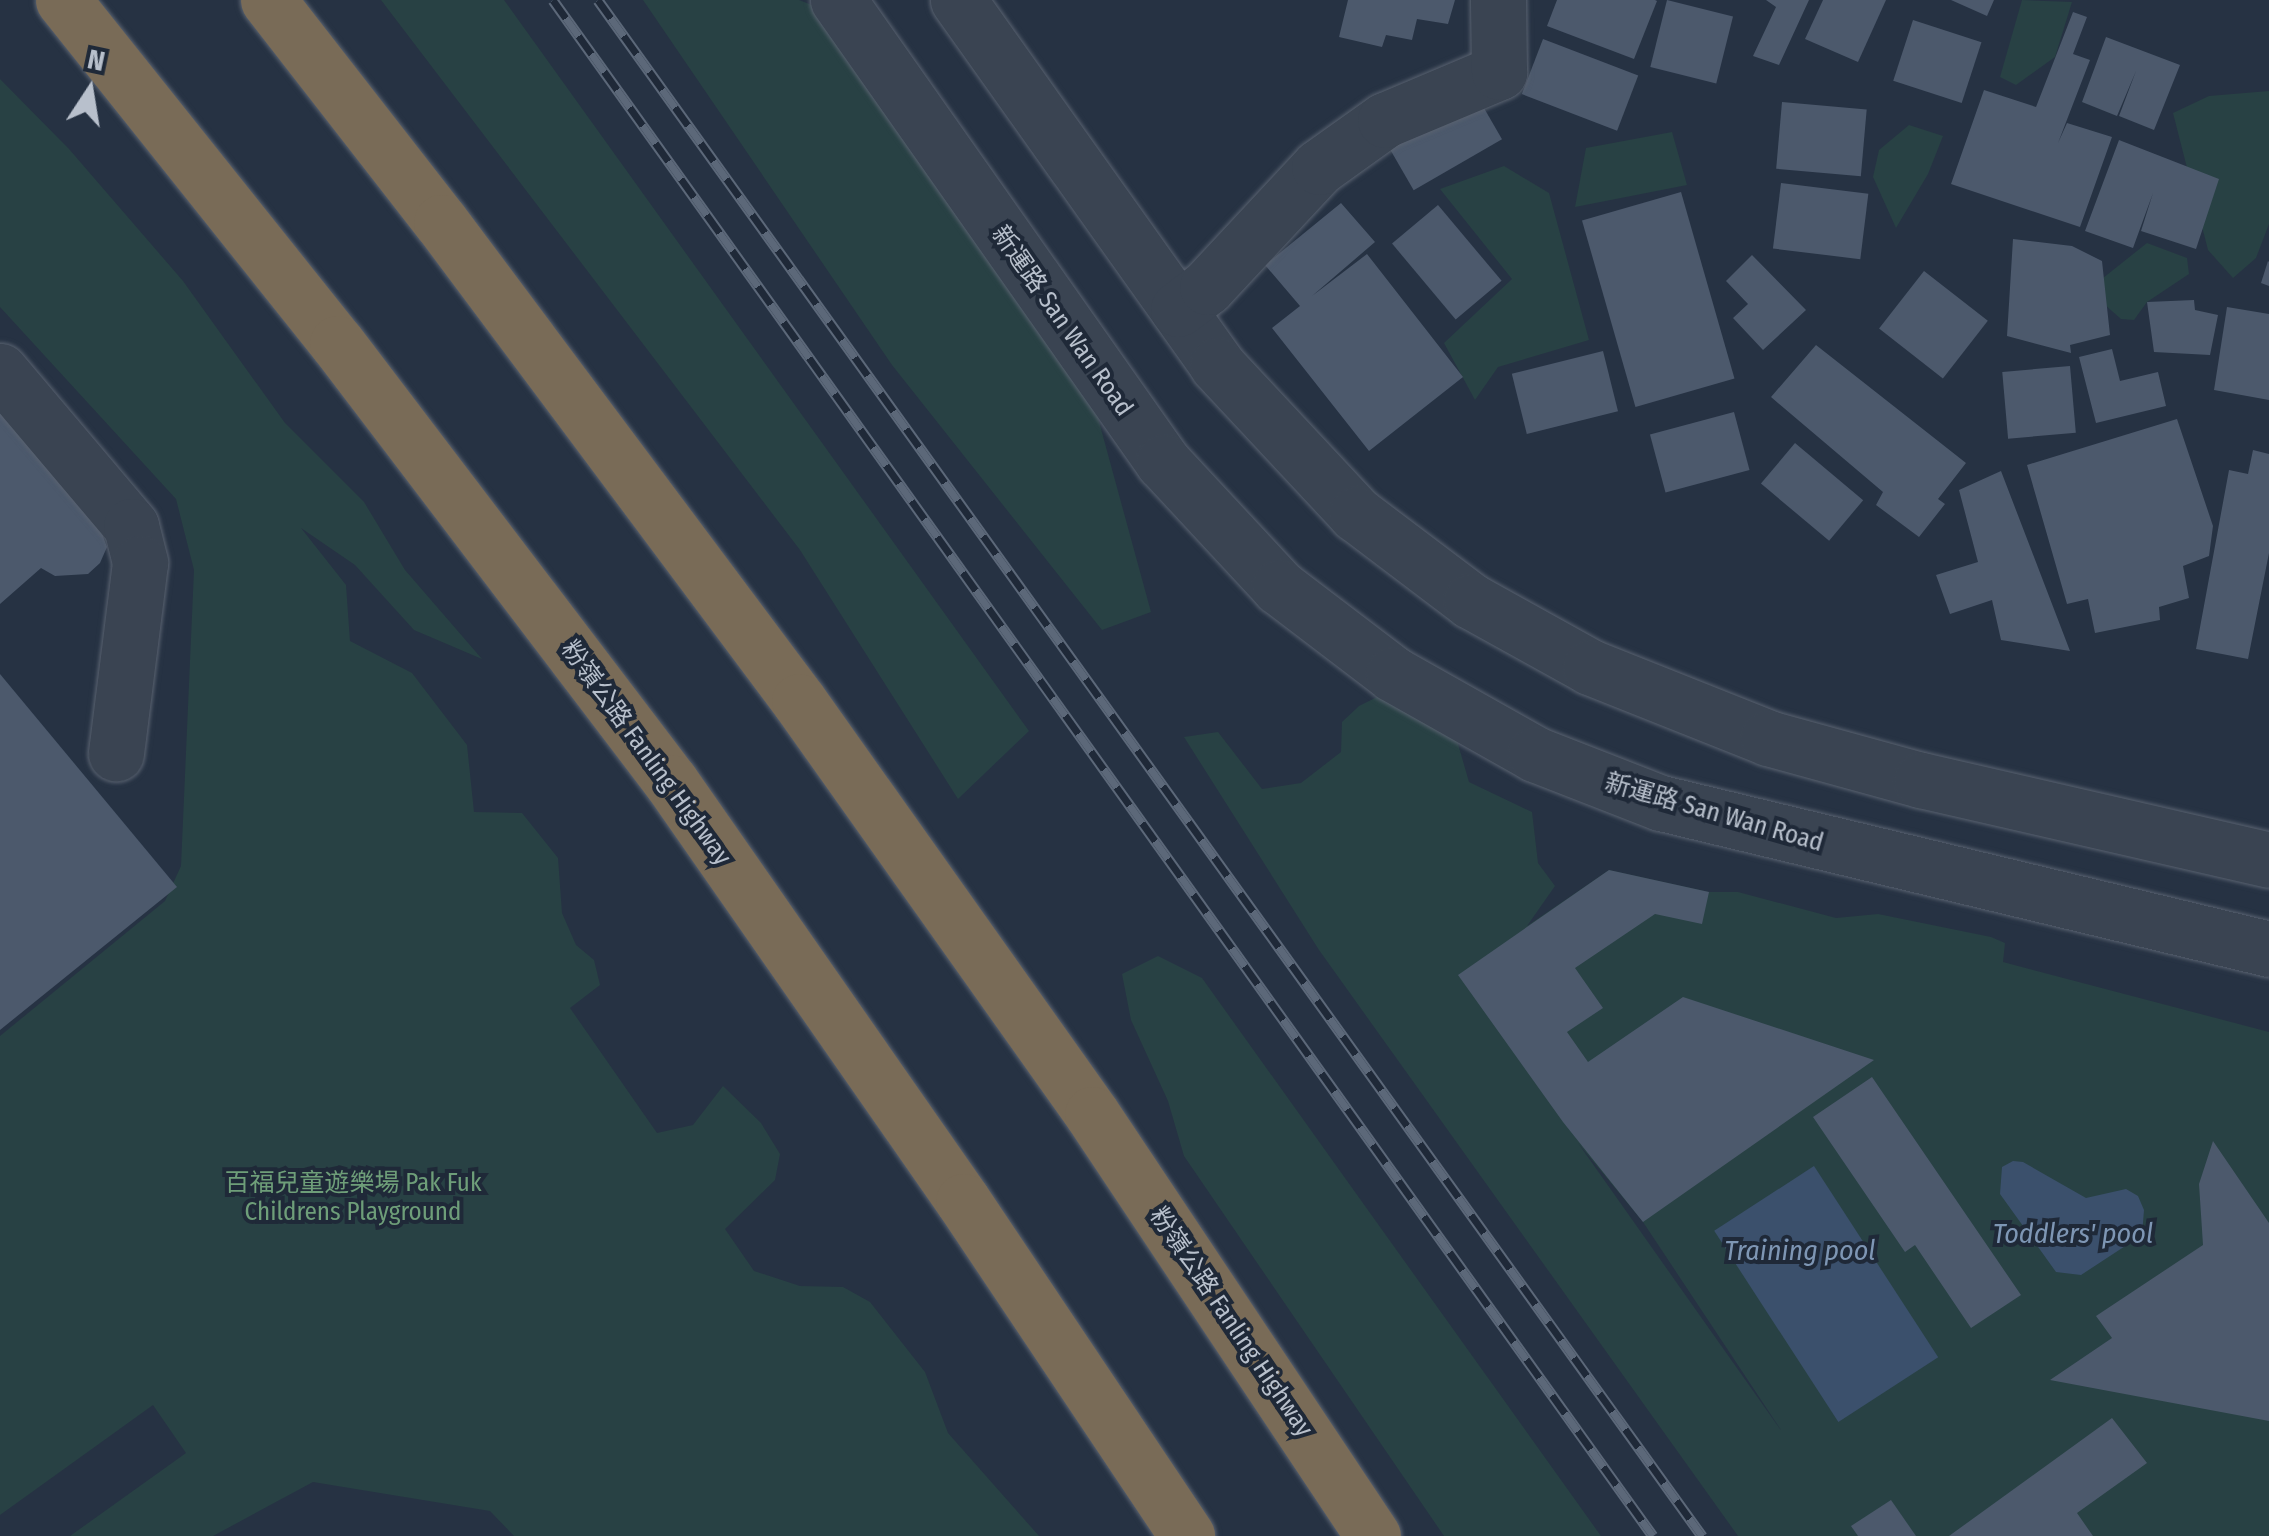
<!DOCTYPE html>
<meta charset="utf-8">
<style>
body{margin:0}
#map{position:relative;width:2269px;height:1536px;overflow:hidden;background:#263243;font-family:"Fira Sans Condensed","Noto Sans SC",sans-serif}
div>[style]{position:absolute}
.green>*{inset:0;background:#284144}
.water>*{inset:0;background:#3b506c;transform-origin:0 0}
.building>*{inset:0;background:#4c596c;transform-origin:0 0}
.roads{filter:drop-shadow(0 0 2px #596270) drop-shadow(0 0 2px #596270)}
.minor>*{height:55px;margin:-27.5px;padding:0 27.5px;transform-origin:27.5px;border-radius:27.5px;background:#3a4452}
.highway>*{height:55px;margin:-27.5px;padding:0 27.5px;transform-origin:27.5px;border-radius:27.5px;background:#796b57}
.rail>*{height:11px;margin-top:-5.5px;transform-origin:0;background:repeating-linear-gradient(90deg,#1f2938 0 22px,#5c6879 0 44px);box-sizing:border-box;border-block:2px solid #5c6879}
span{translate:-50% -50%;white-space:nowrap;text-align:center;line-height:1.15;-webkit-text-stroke:8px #1f2938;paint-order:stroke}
.street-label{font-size:25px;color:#b8c0cc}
.park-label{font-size:25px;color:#6e9e79}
.water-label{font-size:28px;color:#7e96b4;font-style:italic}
.north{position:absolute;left:40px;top:40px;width:100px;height:100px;-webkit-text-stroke:8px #1f2938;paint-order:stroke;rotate:12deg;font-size:28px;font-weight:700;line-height:40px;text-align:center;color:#b8c0cc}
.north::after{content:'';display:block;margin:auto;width:35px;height:45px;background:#b8c0cc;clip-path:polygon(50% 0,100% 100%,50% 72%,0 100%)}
</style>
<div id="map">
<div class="green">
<div style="clip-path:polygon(381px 0,504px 0,1029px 731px,958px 799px,800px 550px)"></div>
<div style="clip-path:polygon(643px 0,799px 0,817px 7px,1083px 363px,1151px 612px,1102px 630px,892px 365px)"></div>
<div style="clip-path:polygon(2022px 0,2072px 2px,2055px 57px,2016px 85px,2000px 77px)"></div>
<div style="clip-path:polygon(0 79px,69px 149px,183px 281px,285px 423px,364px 502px,405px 570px,482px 659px,414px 630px,355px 565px,301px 528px,346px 585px,350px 641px,412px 673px,467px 745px,474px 812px,522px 813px,558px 858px,562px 913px,576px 945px,594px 960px,600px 985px,570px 1008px,657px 1133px,693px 1125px,723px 1086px,761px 1123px,780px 1154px,775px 1180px,725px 1229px,754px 1271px,800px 1286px,843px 1287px,870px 1302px,925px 1372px,948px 1433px,1039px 1536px,514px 1536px,490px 1511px,313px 1482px,213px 1536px,70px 1536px,186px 1453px,153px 1405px,0 1515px,0 1036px,165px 901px,181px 866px,194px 570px,176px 499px,0 307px)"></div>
<div style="clip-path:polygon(2269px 91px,2269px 224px,2256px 258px,2233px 278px,2208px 250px,2173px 113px,2209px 96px)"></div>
<div style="clip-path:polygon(1909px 125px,1943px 136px,1928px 174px,1896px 228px,1873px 177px,1879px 150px)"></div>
<div style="clip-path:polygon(1672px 132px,1687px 185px,1575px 207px,1586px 148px)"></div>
<div style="clip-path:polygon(1504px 166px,1549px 193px,1589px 340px,1498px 367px,1475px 400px,1444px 343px,1512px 279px,1440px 189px)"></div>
<div style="clip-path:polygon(2147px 243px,2187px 258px,2189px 274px,2147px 302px,2134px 320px,2121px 319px,2088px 290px)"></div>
<div style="clip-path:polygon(evenodd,1379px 696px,1456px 737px,1469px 782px,1532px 812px,1538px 863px,1555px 886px,1527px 926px,1609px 870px,1709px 892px,1738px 892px,1836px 918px,1878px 914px,1991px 937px,2005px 943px,2003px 962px,2269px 1032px,2269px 1536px,1738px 1536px,1319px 950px,1184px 737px,1218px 732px,1262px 789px,1301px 783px,1341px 752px,1342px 722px,1359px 706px,1379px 696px,1578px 1143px,1643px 1222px,1781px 1430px,1780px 1429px,1578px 1143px)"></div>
<div style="clip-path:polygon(1158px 956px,1202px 978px,1601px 1536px,1444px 1536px,1184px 1156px,1168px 1101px,1131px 1020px,1122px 974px)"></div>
</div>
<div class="water">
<div style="clip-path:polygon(2013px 1161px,2023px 1162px,2086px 1198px,2126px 1189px,2138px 1196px,2144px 1210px,2142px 1235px,2081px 1275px,2056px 1272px,2000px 1194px,2002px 1167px)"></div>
<div style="left:1814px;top:1166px;width:228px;height:119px;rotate:57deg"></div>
</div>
<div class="building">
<div style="clip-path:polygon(1348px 0,1455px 0,1448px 24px,1417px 19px,1412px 40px,1386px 35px,1382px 47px,1339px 37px)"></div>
<div style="clip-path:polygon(1557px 0,1655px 0,1657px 1px,1634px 59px,1547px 26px)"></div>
<div style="left:1667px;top:0;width:68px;height:69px;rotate:14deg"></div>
<div style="clip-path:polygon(1766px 0,1809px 0,1779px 65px,1753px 56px,1776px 7px)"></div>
<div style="clip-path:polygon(1823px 0,1886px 0,1858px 62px,1805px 39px)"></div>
<div style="clip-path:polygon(1951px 0,1994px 0,1987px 16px)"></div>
<div style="clip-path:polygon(2073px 12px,2087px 17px,2073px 54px,2090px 60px,2058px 143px,2067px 123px,2112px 137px,2080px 227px,1951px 184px,1984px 90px,2036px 107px)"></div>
<div style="left:1913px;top:20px;width:72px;height:64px;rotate:18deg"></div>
<div style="clip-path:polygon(2106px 37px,2180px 65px,2154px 130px,2119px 116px,2136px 71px,2117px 116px,2082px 102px)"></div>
<div style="left:1543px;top:39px;width:102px;height:59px;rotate:21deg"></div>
<div style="left:1473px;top:89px;width:58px;height:102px;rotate:60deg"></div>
<div style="left:1782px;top:102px;width:85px;height:67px;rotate:5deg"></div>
<div style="clip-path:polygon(2119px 140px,2219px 179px,2196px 249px,2141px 231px,2153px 193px,2133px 248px,2085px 231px)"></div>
<div style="left:1781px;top:183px;width:88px;height:66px;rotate:7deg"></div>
<div style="left:1681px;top:192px;width:194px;height:103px;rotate:74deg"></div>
<div style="clip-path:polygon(1341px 203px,1375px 242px,1312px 296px,1367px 254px,1463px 377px,1369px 451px,1272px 328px,1300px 306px,1265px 265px)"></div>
<div style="left:1438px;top:205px;width:99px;height:60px;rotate:50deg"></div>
<div style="clip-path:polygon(2013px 239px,2072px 246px,2102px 261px,2110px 335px,2070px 345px,2071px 353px,2007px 336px)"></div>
<div style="clip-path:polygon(1752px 255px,1806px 310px,1763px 350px,1733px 318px,1748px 304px,1726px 281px)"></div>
<div style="clip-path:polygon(2268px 261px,2269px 262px,2269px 286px,2261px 283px)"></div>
<div style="left:1924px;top:271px;width:81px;height:73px;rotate:38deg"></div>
<div style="clip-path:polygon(2194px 300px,2195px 310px,2218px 315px,2210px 355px,2154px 352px,2147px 302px)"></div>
<div style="clip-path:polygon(2227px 307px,2269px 314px,2269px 400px,2214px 390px)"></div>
<div style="clip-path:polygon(1816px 345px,1966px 463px,1938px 499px,1945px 504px,1919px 537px,1876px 505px,1883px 492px,1771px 397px)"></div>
<div style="clip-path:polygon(2112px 349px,2120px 381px,2158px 372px,2166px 406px,2096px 423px,2079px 357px)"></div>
<div style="left:1603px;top:351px;width:62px;height:94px;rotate:76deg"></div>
<div style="left:2070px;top:366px;width:67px;height:68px;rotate:85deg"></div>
<div style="clip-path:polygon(0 410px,100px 528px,107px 547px,100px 563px,88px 574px,55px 576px,41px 568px,0 604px)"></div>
<div style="left:1734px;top:412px;width:60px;height:87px;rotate:75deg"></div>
<div style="clip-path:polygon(2177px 419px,2213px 526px,2209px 556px,2183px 566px,2189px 598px,2159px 607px,2160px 620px,2095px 633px,2088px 599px,2067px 604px,2027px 465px)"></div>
<div style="left:1795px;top:443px;width:89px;height:53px;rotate:40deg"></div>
<div style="clip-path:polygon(2253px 450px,2269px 454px,2269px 553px,2248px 659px,2196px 649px,2229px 470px,2248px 474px)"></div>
<div style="clip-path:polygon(2001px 471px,2070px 651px,2001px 640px,1992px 600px,1950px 614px,1936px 575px,1978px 562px,1959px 490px)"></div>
<div style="clip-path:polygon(0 674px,177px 887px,0 1030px)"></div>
<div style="clip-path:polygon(1609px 870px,1709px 892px,1702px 924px,1655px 914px,1575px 968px,1603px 1008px,1567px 1032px,1588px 1062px,1683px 997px,1874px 1060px,1643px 1222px,1563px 1122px,1458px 975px)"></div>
<div style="clip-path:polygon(1872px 1077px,2021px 1295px,1971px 1328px,1915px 1245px,1905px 1252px,1813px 1117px)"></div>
<div style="clip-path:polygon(2213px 1141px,2269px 1223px,2269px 1421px,2050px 1380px,2112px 1338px,2096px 1316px,2203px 1245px,2199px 1184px)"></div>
<div style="clip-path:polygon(2112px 1418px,2147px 1463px,2077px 1513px,2093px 1536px,1949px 1536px)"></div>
<div style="clip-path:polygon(1891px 1500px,1916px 1536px,1858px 1536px,1851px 1526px)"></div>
</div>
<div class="roads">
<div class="minor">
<div style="left:838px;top:0;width:565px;rotate:54.88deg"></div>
<div style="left:1163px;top:462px;width:171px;rotate:47.1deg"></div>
<div style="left:1279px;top:587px;width:143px;rotate:37.3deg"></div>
<div style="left:1393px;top:674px;width:163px;rotate:29.4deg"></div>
<div style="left:1535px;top:754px;width:135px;rotate:21.3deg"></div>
<div style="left:1661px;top:803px;width:625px;rotate:13.5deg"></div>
<div style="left:958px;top:0;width:448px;rotate:54.6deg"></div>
<div style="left:1217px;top:365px;width:204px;rotate:47deg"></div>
<div style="left:1356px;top:514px;width:144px;rotate:37.1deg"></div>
<div style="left:1471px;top:601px;width:136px;rotate:29deg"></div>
<div style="left:1590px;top:667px;width:192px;rotate:21.7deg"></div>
<div style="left:1768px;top:738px;width:159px;rotate:15.4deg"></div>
<div style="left:1921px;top:780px;width:357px;rotate:12.9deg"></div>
<div style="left:1178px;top:309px;width:36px;rotate:-37deg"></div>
<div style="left:1207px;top:287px;width:164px;rotate:-47deg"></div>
<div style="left:1319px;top:167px;width:81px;rotate:-35.5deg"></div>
<div style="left:1385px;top:120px;width:124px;rotate:-22.8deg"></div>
<div style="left:1499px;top:72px;width:72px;rotate:-90.8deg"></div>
<div style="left:0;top:371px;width:203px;rotate:49.8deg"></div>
<div style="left:131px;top:526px;width:38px;rotate:76deg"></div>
<div style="left:140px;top:563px;width:192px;rotate:97.2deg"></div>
</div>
<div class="highway">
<div style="left:63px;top:0;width:439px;rotate:51.4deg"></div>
<div style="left:337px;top:343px;width:552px;rotate:52.74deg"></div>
<div style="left:671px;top:782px;width:511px;rotate:55.13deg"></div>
<div style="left:963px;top:1201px;width:403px;rotate:56.2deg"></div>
<div style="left:268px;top:0;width:281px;rotate:52.1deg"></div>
<div style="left:441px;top:222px;width:598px;rotate:53.23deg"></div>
<div style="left:799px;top:701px;width:506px;rotate:54.65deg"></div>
<div style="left:1092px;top:1114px;width:507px;rotate:56.34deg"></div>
</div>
</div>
<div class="rail">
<div style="left:553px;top:0;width:1889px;rotate:54.39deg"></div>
<div style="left:598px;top:0;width:1892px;rotate:54.29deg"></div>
</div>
<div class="street-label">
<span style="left:1062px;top:321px;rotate:55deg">新運路 San Wan Road</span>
<span style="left:646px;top:753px;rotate:54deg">粉嶺公路 Fanling Highway</span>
<span style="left:1714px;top:813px;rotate:16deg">新運路 San Wan Road</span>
<span style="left:1231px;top:1322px;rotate:56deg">粉嶺公路 Fanling Highway</span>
</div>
<div class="park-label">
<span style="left:353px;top:1198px">百福兒童遊樂場 Pak Fuk<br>Childrens Playground</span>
</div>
<div class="water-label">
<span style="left:2073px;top:1234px">Toddlers' pool</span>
<span style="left:1800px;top:1251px">Training pool</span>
</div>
<div class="north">N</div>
</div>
